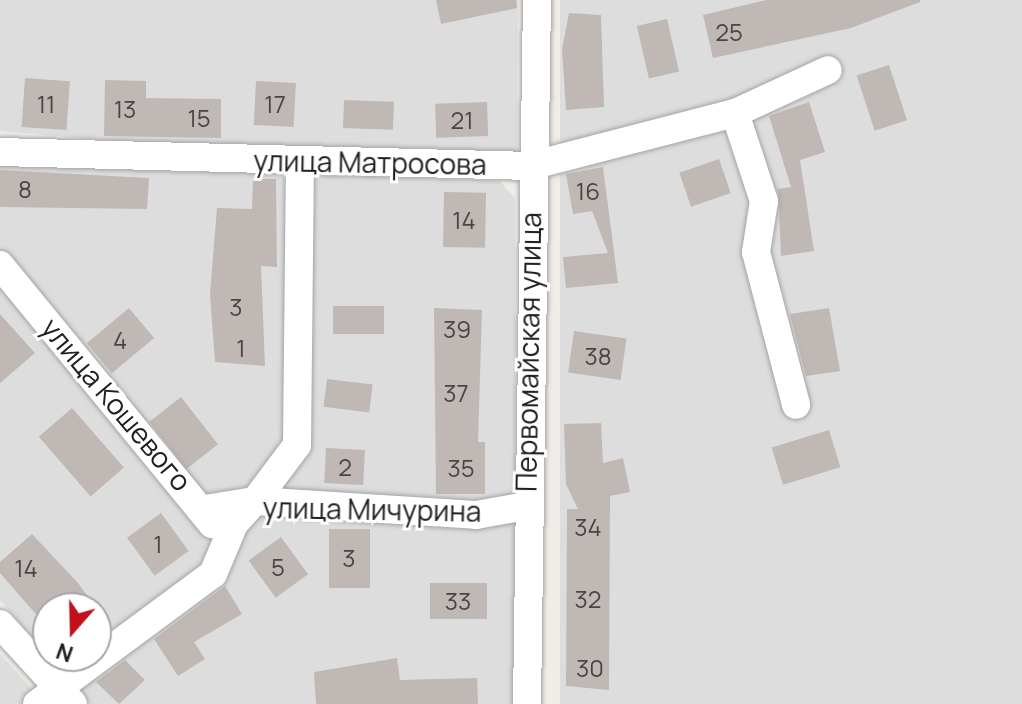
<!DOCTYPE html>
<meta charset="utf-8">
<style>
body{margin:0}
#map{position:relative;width:1022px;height:704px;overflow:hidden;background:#f0ece7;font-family:Manrope,sans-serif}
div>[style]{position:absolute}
.residential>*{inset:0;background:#dedddd;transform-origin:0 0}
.building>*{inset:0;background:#c0b8b4;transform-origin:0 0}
.roads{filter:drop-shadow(0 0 2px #a4a4a4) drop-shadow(0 0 2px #a4a4a4)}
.minor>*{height:28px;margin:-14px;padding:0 14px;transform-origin:14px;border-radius:14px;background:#fff}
span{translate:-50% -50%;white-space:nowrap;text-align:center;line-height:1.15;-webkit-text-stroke:6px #fff;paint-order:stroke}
.number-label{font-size:24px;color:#484645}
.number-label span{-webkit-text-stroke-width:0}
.street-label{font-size:28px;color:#202020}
.north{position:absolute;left:32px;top:592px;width:80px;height:80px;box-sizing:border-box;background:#fff;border:2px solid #a6a6a6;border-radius:50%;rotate:200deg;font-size:22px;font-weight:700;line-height:32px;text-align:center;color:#202020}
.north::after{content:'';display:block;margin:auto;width:28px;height:36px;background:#c10f1c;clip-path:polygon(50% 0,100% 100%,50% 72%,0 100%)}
</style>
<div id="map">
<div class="residential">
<div style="clip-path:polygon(0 0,518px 0,517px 152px,153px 144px,0 131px)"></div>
<div style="left:560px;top:0;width:462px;height:704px"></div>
<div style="clip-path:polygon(0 161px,500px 181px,515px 199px,516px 704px,90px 704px,48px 656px,96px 656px,96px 608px,48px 608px,48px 656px,0 600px)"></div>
<div style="clip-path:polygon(0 654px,46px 704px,0 704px)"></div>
</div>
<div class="building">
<div style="clip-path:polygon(436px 0,516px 0,517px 8px,441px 24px)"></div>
<div style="clip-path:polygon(766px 0,920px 0,920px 2px,851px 28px,713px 58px,703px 15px)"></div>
<div style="clip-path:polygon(569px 13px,601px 15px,604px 107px,566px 110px,562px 49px)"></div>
<div style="left:667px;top:19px;width:54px;height:31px;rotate:77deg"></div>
<div style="left:889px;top:65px;width:58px;height:34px;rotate:72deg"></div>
<div style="left:25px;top:78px;width:45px;height:49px;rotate:4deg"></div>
<div style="clip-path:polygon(105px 80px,146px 81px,146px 98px,221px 99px,221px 138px,104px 136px)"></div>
<div style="left:256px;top:81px;width:40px;height:44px;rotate:3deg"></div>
<div style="left:344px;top:100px;width:50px;height:28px;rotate:2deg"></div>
<div style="left:487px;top:102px;width:34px;height:52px;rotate:88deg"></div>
<div style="clip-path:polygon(809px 102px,825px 152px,800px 160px,814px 251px,781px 256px,778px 189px,791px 187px,769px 116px)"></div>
<div style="left:719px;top:159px;width:36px;height:42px;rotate:71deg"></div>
<div style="clip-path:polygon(603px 167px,618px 283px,566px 288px,563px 257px,608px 253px,592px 211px,573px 214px,566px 174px)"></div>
<div style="clip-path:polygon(0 170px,149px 178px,147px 209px,0 207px)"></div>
<div style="clip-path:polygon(253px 179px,276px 179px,277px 267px,261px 266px,265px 366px,215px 362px,210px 294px,217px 208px,252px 209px)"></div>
<div style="left:444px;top:192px;width:42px;height:55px;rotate:1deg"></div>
<div style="left:333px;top:306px;width:51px;height:28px"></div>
<div style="left:129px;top:308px;width:39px;height:55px;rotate:50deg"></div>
<div style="clip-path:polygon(434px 308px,482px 310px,478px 442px,485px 442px,485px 494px,436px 494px)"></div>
<div style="clip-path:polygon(829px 308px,840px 371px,806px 376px,790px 314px)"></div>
<div style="clip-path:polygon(0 314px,35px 353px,0 383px)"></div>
<div style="left:574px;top:331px;width:53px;height:42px;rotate:8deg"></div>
<div style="left:327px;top:379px;width:46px;height:28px;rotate:7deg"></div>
<div style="left:181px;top:397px;width:60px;height:40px;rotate:52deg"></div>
<div style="left:72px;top:408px;width:79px;height:44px;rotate:49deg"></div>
<div style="clip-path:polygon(601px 423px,603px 463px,623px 458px,630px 492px,610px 496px,609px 690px,566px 686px,567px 509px,578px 509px,566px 484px,564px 424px)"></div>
<div style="left:829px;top:430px;width:39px;height:60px;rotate:73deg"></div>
<div style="left:326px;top:448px;width:39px;height:35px;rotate:3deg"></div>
<div style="left:161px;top:513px;width:47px;height:42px;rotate:54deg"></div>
<div style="left:329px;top:529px;width:41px;height:59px"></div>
<div style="clip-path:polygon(32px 534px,78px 583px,96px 608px,48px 608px,48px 628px,0 573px,0 562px)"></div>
<div style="left:281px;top:537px;width:46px;height:40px;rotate:54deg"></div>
<div style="left:430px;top:583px;width:57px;height:36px"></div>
<div style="clip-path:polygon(225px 586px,242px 614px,194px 642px,205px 659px,178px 676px,154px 639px)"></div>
<div style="clip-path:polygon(397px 658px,400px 680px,477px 678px,478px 704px,316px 704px,314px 672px)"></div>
<div style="clip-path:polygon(125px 660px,145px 680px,119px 704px,96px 682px)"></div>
</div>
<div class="roads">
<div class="minor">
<div style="left:735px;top:113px;width:93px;rotate:71.8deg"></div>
<div style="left:764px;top:201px;width:52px;rotate:98.9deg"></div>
<div style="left:756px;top:252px;width:158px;rotate:75.3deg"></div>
<div style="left:0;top:152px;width:530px;rotate:1.51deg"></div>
<div style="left:530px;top:166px;width:212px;rotate:-14.5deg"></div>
<div style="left:735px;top:113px;width:102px;rotate:-24.8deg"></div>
<div style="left:0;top:265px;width:335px;rotate:50.7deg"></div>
<div style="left:205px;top:509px;width:51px;rotate:-9.1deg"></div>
<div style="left:255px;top:501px;width:70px;rotate:-53.1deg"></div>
<div style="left:297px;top:445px;width:285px;rotate:-89.4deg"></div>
<div style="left:0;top:624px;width:108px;rotate:47.6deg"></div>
<div style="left:37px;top:704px;width:219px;rotate:-36.5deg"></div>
<div style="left:213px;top:574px;width:54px;rotate:-67.2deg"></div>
<div style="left:234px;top:524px;width:31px;rotate:-48deg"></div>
<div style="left:255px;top:501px;width:221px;rotate:3.6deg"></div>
<div style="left:476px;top:515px;width:51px;rotate:-10.2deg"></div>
<div style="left:527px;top:704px;width:704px;rotate:-89.19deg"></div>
</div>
</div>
<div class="number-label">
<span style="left:729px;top:32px">25</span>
<span style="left:46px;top:104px">11</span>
<span style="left:275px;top:104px">17</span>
<span style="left:125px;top:109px">13</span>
<span style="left:199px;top:118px">15</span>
<span style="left:462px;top:120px">21</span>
<span style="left:25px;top:189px">8</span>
<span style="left:588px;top:191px">16</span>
<span style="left:464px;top:220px">14</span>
<span style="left:236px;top:307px">3</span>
<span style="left:457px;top:329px">39</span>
<span style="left:120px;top:340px">4</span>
<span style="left:241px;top:348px">1</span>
<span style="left:598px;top:356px">38</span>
<span style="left:456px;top:393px">37</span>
<span style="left:345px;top:467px">2</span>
<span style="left:461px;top:468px">35</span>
<span style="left:588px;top:527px">34</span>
<span style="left:158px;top:544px">1</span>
<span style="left:349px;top:558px">3</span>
<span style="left:278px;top:567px">5</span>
<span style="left:26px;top:568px">14</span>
<span style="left:588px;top:599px">32</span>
<span style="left:458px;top:601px">33</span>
<span style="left:590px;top:668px">30</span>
</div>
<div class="street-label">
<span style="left:370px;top:162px;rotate:1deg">улица Матросова</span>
<span style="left:528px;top:352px;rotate:-89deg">Первомайская улица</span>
<span style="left:117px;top:404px;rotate:50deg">улица Кошевого</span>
<span style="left:372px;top:509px;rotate:1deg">улица Мичурина</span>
</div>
<div class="north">N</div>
</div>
